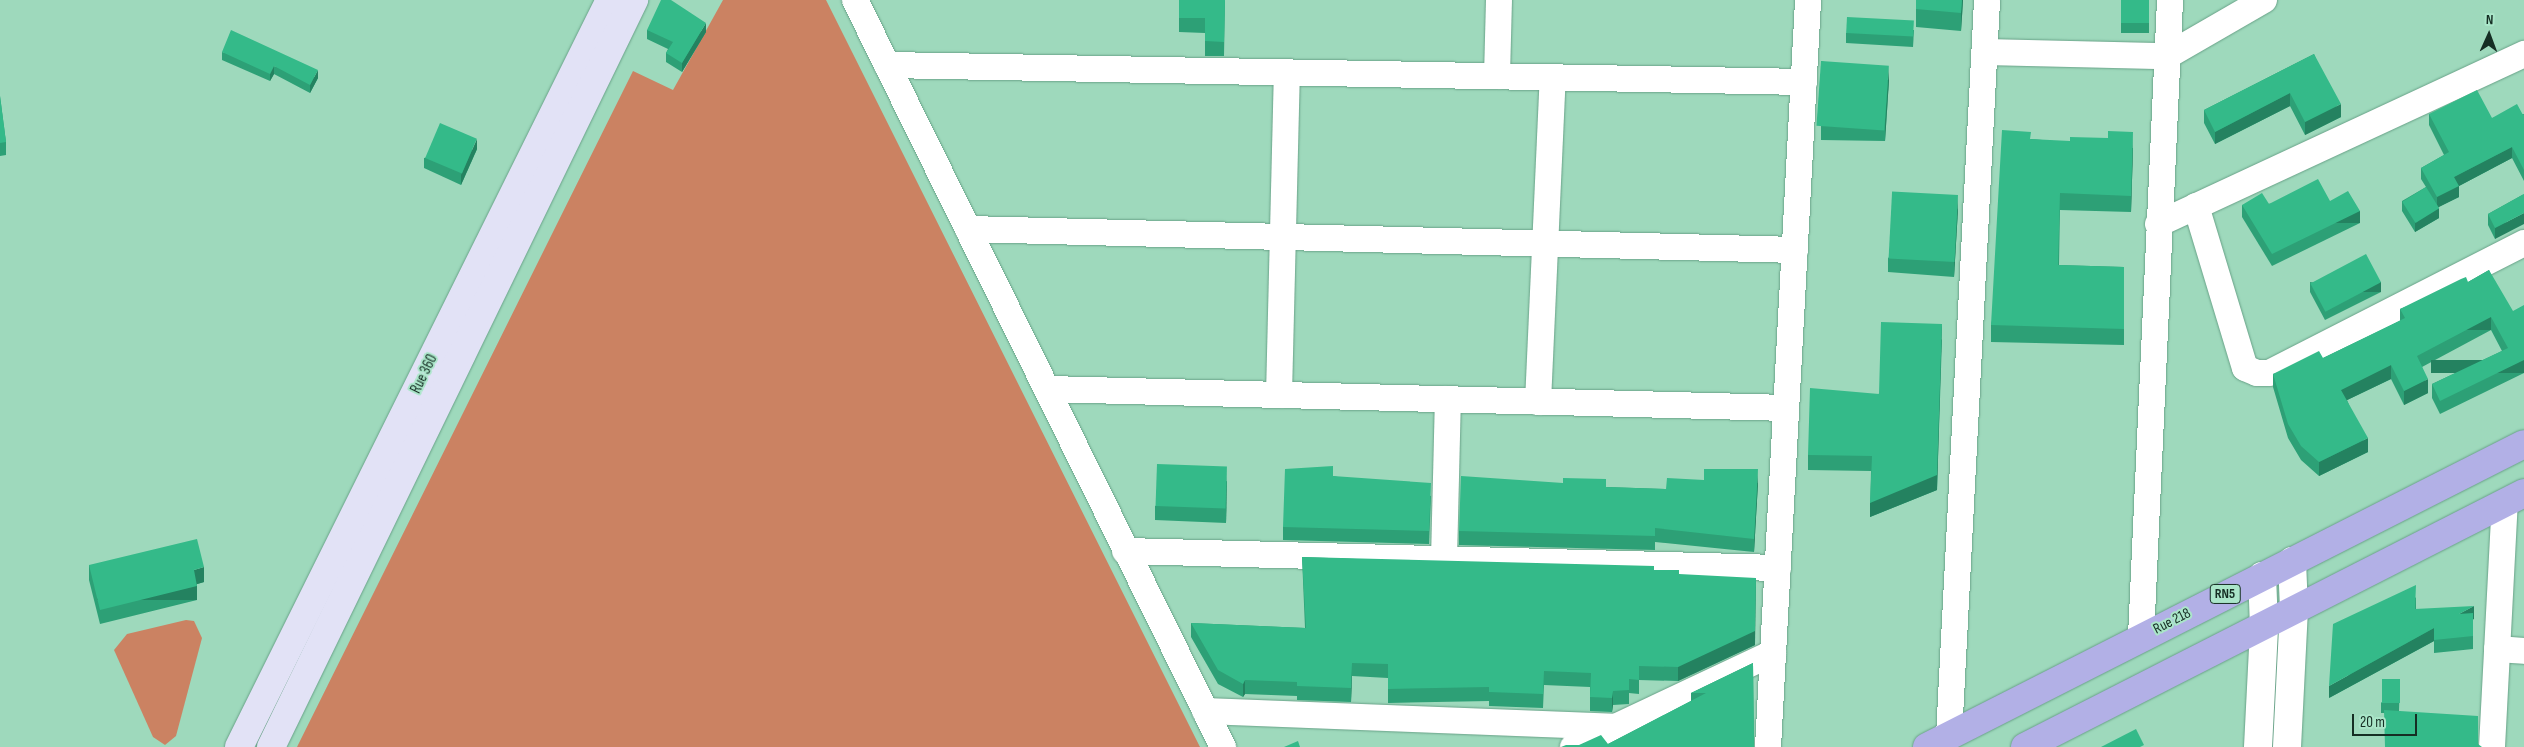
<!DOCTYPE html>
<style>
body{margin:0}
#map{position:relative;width:2524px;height:747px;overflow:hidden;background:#9ed9bc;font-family:"Sofia Sans Condensed",sans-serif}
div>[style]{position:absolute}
.green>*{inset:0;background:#cb8262}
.roads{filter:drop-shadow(0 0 1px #69a288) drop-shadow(0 0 1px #69a288)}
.minor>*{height:26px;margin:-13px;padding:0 13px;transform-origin:13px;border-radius:13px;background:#fff}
.tertiary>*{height:28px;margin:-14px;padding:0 14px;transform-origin:14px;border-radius:14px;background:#fff}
.secondary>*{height:28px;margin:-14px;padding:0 14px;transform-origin:14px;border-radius:14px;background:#e2e2f6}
.trunk>*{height:28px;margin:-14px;padding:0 14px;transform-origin:14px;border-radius:14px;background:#b2b0e6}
.wall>*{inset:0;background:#2da076;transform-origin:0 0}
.shaded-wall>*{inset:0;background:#248260;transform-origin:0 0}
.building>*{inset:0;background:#34ba89;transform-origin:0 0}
span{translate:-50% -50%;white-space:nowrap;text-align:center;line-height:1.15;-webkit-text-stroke:4px #aae6c9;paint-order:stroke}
.shield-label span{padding:1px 4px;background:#aae6c9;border:1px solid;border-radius:4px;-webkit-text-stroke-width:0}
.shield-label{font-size:14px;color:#162e24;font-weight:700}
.street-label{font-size:15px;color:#162e24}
.north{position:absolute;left:2464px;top:10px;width:50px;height:50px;-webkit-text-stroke:4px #aae6c9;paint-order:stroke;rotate:2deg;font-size:14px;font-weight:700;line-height:20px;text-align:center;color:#162e24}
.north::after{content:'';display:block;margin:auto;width:18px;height:22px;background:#162e24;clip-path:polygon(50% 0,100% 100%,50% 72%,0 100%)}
.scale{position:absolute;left:2352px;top:714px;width:65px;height:22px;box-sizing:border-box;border:2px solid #162e24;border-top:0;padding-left:6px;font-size:15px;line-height:18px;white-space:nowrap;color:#162e24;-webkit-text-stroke:4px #aae6c9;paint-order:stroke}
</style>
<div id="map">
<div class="green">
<div style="clip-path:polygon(723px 0,826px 0,1200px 747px,297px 747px,633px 71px,673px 90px)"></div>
<div style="clip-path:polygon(186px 620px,194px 621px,202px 638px,176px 736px,165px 745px,153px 737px,114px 650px,127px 634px)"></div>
</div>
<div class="roads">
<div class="minor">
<div style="left:855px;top:0;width:833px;rotate:63.77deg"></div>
<div style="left:1985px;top:52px;width:182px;rotate:1.3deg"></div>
<div style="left:2167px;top:56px;width:112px;rotate:-30deg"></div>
<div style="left:887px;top:65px;width:917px;rotate:1.06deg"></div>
<div style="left:1497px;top:76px;width:76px;rotate:-88.5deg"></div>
<div style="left:2196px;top:206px;width:169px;rotate:73.2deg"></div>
<div style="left:2245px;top:368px;width:13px;rotate:23deg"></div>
<div style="left:2257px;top:373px;width:12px"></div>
<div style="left:2269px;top:373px;width:286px;rotate:-27deg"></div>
<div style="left:2158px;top:224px;width:404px;rotate:-24.9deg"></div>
<div style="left:968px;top:229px;width:827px;rotate:1.45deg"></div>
<div style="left:1048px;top:389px;width:738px;rotate:1.47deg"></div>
<div style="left:1279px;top:395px;width:323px;rotate:-88.6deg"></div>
<div style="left:1538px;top:402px;width:325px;rotate:-87.4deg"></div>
<div style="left:1125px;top:551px;width:653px;rotate:1.49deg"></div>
<div style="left:1444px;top:559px;width:160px;rotate:-88.6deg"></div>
<div style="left:2141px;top:637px;width:638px;rotate:-87.39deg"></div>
<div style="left:2497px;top:649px;width:27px;rotate:4deg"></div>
<div style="left:1205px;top:711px;width:409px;rotate:2.2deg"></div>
<div style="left:1949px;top:736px;width:737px;rotate:-87.04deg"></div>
<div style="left:1573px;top:747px;width:221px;rotate:-25.2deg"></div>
<div style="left:1768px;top:747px;width:748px;rotate:-86.93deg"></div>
<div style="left:2492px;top:747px;width:244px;rotate:-87deg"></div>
</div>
<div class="tertiary">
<div style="left:2258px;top:747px;width:120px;rotate:-87.1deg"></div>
<div style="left:2264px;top:627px;width:51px;rotate:-92.2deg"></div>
<div style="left:2287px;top:747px;width:138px;rotate:-87.1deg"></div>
<div style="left:2294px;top:609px;width:48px;rotate:-92.4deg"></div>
</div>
<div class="secondary">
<div style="left:239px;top:747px;width:834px;rotate:-63.59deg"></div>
<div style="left:271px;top:747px;width:831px;rotate:-64.08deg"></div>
</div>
<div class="trunk">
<div style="left:1927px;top:747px;width:669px;rotate:-26.91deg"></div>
<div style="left:2025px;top:747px;width:560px;rotate:-26.98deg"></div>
</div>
</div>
<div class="wall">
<div style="clip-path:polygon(1179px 0,1225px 0,1224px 56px,1205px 56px,1205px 33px,1179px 32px)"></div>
<div style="clip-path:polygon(1916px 0,1963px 0,1961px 31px,1916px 27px)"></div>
<div style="left:2121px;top:0;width:28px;height:33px"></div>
<div style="clip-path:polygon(647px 30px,706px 32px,682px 72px,666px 62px,666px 53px,668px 49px,647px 39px)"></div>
<div style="clip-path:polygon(1914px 30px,1913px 47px,1846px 43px,1846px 33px)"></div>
<div style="clip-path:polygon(222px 52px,318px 78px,310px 93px,274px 74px,270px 81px,222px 60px)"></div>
<div style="clip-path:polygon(2314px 54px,2341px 117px,2305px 135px,2290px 106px,2215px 144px,2204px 123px,2204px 110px)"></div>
<div style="clip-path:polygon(1821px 61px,1889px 80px,1885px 141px,1821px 140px)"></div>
<div style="clip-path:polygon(0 96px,6px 142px,6px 155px,0 156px)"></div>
<div style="clip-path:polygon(2429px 114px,2492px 118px,2524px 114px,2524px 181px,2512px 158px,2459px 186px,2459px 197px,2438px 207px,2439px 218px,2415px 232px,2402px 211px,2402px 201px,2426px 187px,2421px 179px,2421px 168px,2444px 155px,2429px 125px)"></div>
<div style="clip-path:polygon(2031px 139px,2133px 148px,2131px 212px,2060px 210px,2059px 265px,2124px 267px,2124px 345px,1991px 342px,1991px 325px)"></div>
<div style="clip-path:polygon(477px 149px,461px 185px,424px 168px,424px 158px)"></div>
<div style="clip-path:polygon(2524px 194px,2495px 239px,2488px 225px,2488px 214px)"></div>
<div style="clip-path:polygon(2330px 201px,2360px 223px,2272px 266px,2242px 217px,2242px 205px)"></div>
<div style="clip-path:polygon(1958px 209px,1954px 277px,1888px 272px,1888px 258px)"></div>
<div style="clip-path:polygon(2489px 270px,2524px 373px,2440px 414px,2432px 398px,2432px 384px,2502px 351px,2491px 330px,2422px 367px,2428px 393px,2404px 405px,2391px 379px,2347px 400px,2368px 452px,2319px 476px,2301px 460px,2288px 438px,2273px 387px,2273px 374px,2323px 358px,2400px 321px,2400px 309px,2468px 282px)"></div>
<div style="clip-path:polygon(2310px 282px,2381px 292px,2325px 320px,2310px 292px)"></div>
<div style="clip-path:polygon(1942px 339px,1937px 490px,1870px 517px,1871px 471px,1808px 470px,1808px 455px)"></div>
<div style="clip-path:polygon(1333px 476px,1431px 496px,1429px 544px,1283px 540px,1283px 527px)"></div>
<div style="clip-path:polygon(1227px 481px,1226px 523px,1155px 520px,1155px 506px)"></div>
<div style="clip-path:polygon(1563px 483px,1606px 487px,1666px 489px,1758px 483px,1754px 552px,1655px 542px,1655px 550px,1459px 545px,1459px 531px)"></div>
<div style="clip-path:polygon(1302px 557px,1654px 570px,1679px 574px,1755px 645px,1678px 681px,1639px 680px,1639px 694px,1629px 693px,1629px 704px,1613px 705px,1612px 712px,1590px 711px,1590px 687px,1544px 685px,1543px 708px,1489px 706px,1489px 701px,1388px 703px,1388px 678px,1352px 676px,1351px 702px,1297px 700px,1297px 696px,1245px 694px,1243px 697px,1218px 684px,1191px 637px,1191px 623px,1305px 628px)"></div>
<div style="clip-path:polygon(89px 565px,204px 582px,197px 584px,197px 600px,100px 624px,89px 580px)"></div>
<div style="clip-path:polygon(2416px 597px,2416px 609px,2474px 619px,2473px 619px,2473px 649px,2434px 653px,2434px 641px,2329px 698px)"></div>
<div style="clip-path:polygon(1753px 663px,1754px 747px,1579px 745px,1608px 744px,1691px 701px,1691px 693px)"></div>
<div style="clip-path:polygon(2400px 679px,2399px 711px,2478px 744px,2384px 713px,2381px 713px,2381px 703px)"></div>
</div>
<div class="shaded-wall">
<div style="clip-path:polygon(1962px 0,1963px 0,1961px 31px,1961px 13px)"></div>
<div style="clip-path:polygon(706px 23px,706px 32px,682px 72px,682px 63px)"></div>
<div style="clip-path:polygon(274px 66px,274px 74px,270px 81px,270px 74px)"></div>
<div style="clip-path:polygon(1889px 66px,1889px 80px,1885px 141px,1885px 126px)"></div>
<div style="clip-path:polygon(318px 70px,318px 78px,310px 93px,310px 85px)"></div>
<div style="clip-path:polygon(2290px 93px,2290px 106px,2215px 144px,2215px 132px)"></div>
<div style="clip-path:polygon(2341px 104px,2341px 117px,2305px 135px,2305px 122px)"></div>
<div style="clip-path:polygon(2133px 132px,2133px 148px,2131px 212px,2131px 196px)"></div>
<div style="clip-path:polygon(477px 139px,477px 149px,461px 185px,461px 175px)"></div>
<div style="clip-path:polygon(2512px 147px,2512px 158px,2459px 186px,2459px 197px,2437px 208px,2437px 197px,2454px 177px)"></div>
<div style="clip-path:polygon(1958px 195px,1958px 209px,1954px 277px,1954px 262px)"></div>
<div style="clip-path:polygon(2439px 208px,2439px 218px,2415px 232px,2415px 222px)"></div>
<div style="left:2360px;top:211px;width:12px;height:98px;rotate:90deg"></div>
<div style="clip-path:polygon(2524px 213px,2524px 224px,2495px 239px,2495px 228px)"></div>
<div style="left:2381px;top:282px;width:10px;height:63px;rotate:90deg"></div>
<div style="left:2491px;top:317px;width:13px;height:84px;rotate:90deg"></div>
<div style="clip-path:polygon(1942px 324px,1937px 490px,1870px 517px,1870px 503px)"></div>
<div style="left:2524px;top:360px;width:13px;height:93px;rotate:90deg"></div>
<div style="clip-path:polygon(2391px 365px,2391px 379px,2341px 403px,2341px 390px)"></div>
<div style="clip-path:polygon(2428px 379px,2428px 393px,2404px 405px,2404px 391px)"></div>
<div style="clip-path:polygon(2368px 438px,2368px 452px,2319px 476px,2319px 462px)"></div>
<div style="clip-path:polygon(1227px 467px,1227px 481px,1226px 523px,1226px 509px)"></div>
<div style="clip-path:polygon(1758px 469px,1758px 483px,1754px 552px,1754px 539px)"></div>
<div style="clip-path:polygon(204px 567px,204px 582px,194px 585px,194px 570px)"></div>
<div style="clip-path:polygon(1756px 578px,1755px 645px,1678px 681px,1678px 667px)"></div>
<div style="left:197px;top:586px;width:14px;height:100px;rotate:90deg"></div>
<div style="clip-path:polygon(2474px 606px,2474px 619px,2459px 627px,2459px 614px)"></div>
<div style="clip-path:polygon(2434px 628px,2434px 641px,2329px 698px,2329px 686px)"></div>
<div style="clip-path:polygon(1352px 663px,1352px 676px,1351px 702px,1351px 688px)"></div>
<div style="clip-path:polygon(1245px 680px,1245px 694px,1243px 697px,1243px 684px)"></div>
<div style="clip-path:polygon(1613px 691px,1613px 705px,1612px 712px,1612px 698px)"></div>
</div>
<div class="building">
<div style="clip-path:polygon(661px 0,671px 0,706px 23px,682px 63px,666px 53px,673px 42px,647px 30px)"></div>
<div style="clip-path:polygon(1179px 0,1225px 0,1224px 42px,1205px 41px,1205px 18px,1179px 18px)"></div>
<div style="clip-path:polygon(1916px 0,1962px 0,1961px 13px,1916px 9px)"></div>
<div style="left:2121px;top:0;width:28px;height:23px"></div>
<div style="left:1847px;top:17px;width:67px;height:16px;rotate:3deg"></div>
<div style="clip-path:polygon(231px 30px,318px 70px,310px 85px,274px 66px,270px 74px,222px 52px)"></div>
<div style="clip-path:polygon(2314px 54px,2341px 104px,2305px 122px,2290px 93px,2215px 132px,2204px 110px)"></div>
<div style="left:1821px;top:61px;width:68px;height:65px;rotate:4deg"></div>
<div style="clip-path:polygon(2477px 90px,2492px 118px,2517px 104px,2523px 115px,2524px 114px,2524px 170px,2512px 147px,2454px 177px,2459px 186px,2437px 197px,2421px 168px,2449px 152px,2429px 114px)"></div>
<div style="clip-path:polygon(0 96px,6px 142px,0 143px)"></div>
<div style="left:440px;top:123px;width:40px;height:38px;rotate:23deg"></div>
<div style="clip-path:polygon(2002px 130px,2031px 132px,2030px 139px,2070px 141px,2070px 137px,2108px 138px,2108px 131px,2133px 132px,2131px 196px,2060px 193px,2058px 265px,2124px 267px,2124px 329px,1991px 325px)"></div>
<div style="clip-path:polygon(2318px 179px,2330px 201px,2348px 191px,2360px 211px,2272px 254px,2242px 205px,2262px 193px,2269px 204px)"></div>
<div style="left:2426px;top:187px;width:25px;height:28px;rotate:58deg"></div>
<div style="clip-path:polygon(2524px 194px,2524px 213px,2495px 228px,2488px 214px)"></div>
<div style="left:1958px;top:195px;width:67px;height:66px;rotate:93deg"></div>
<div style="left:2366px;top:254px;width:32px;height:63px;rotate:62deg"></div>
<div style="clip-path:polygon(2489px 270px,2513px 311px,2524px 305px,2524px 360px,2440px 401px,2432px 384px,2508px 348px,2491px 317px,2417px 356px,2428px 379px,2404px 391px,2391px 365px,2341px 390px,2368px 438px,2319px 462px,2301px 446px,2288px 424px,2273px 374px,2319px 351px,2323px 358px,2405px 318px,2400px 309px,2461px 279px,2466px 277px,2468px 282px)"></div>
<div style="clip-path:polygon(1881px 322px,1942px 324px,1937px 475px,1870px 503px,1872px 456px,1808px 455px,1810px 388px,1879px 394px)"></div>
<div style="left:1157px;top:464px;width:70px;height:42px;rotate:2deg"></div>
<div style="clip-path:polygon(1333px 466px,1333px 476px,1431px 483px,1429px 531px,1283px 527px,1285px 469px)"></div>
<div style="clip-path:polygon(1704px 469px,1758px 469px,1754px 539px,1655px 528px,1655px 536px,1459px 531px,1461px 476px,1563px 483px,1563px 478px,1606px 479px,1606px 487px,1666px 489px,1667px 478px,1704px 480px)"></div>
<div style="clip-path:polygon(197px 539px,204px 567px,194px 570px,197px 586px,100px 610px,89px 565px)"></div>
<div style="clip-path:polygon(1302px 557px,1654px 566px,1654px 570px,1679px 570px,1679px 574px,1756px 578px,1755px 631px,1678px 667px,1639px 666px,1639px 680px,1629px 679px,1629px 690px,1613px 691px,1612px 698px,1590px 697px,1591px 673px,1544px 671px,1543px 694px,1489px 692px,1489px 687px,1388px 689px,1388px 664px,1352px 663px,1351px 688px,1297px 686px,1297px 682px,1245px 680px,1243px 684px,1218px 670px,1191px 623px,1306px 628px)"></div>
<div style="clip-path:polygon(2416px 585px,2415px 609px,2474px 606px,2459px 614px,2473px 613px,2473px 636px,2434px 640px,2434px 628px,2329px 686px,2333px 624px)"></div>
<div style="clip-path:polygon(1753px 663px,1754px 747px,1561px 747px,1566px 745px,1579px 745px,1601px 735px,1608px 744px,1706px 693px,1691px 693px)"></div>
<div style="left:2382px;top:679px;width:18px;height:24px"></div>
<div style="clip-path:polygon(2384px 710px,2478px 716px,2478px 744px,2482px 747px,2385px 747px)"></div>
<div style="clip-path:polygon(2136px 729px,2144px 745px,2140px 747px,2101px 747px)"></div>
<div style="clip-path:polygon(1298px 741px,1300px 747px,1284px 747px)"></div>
</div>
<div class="shield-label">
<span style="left:2225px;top:594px">RN5</span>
</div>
<div class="street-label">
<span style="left:424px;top:374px;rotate:-64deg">Rue 360</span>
<span style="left:2172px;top:621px;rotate:-27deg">Rue 218</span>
</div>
<div class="north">N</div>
<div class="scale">20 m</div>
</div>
